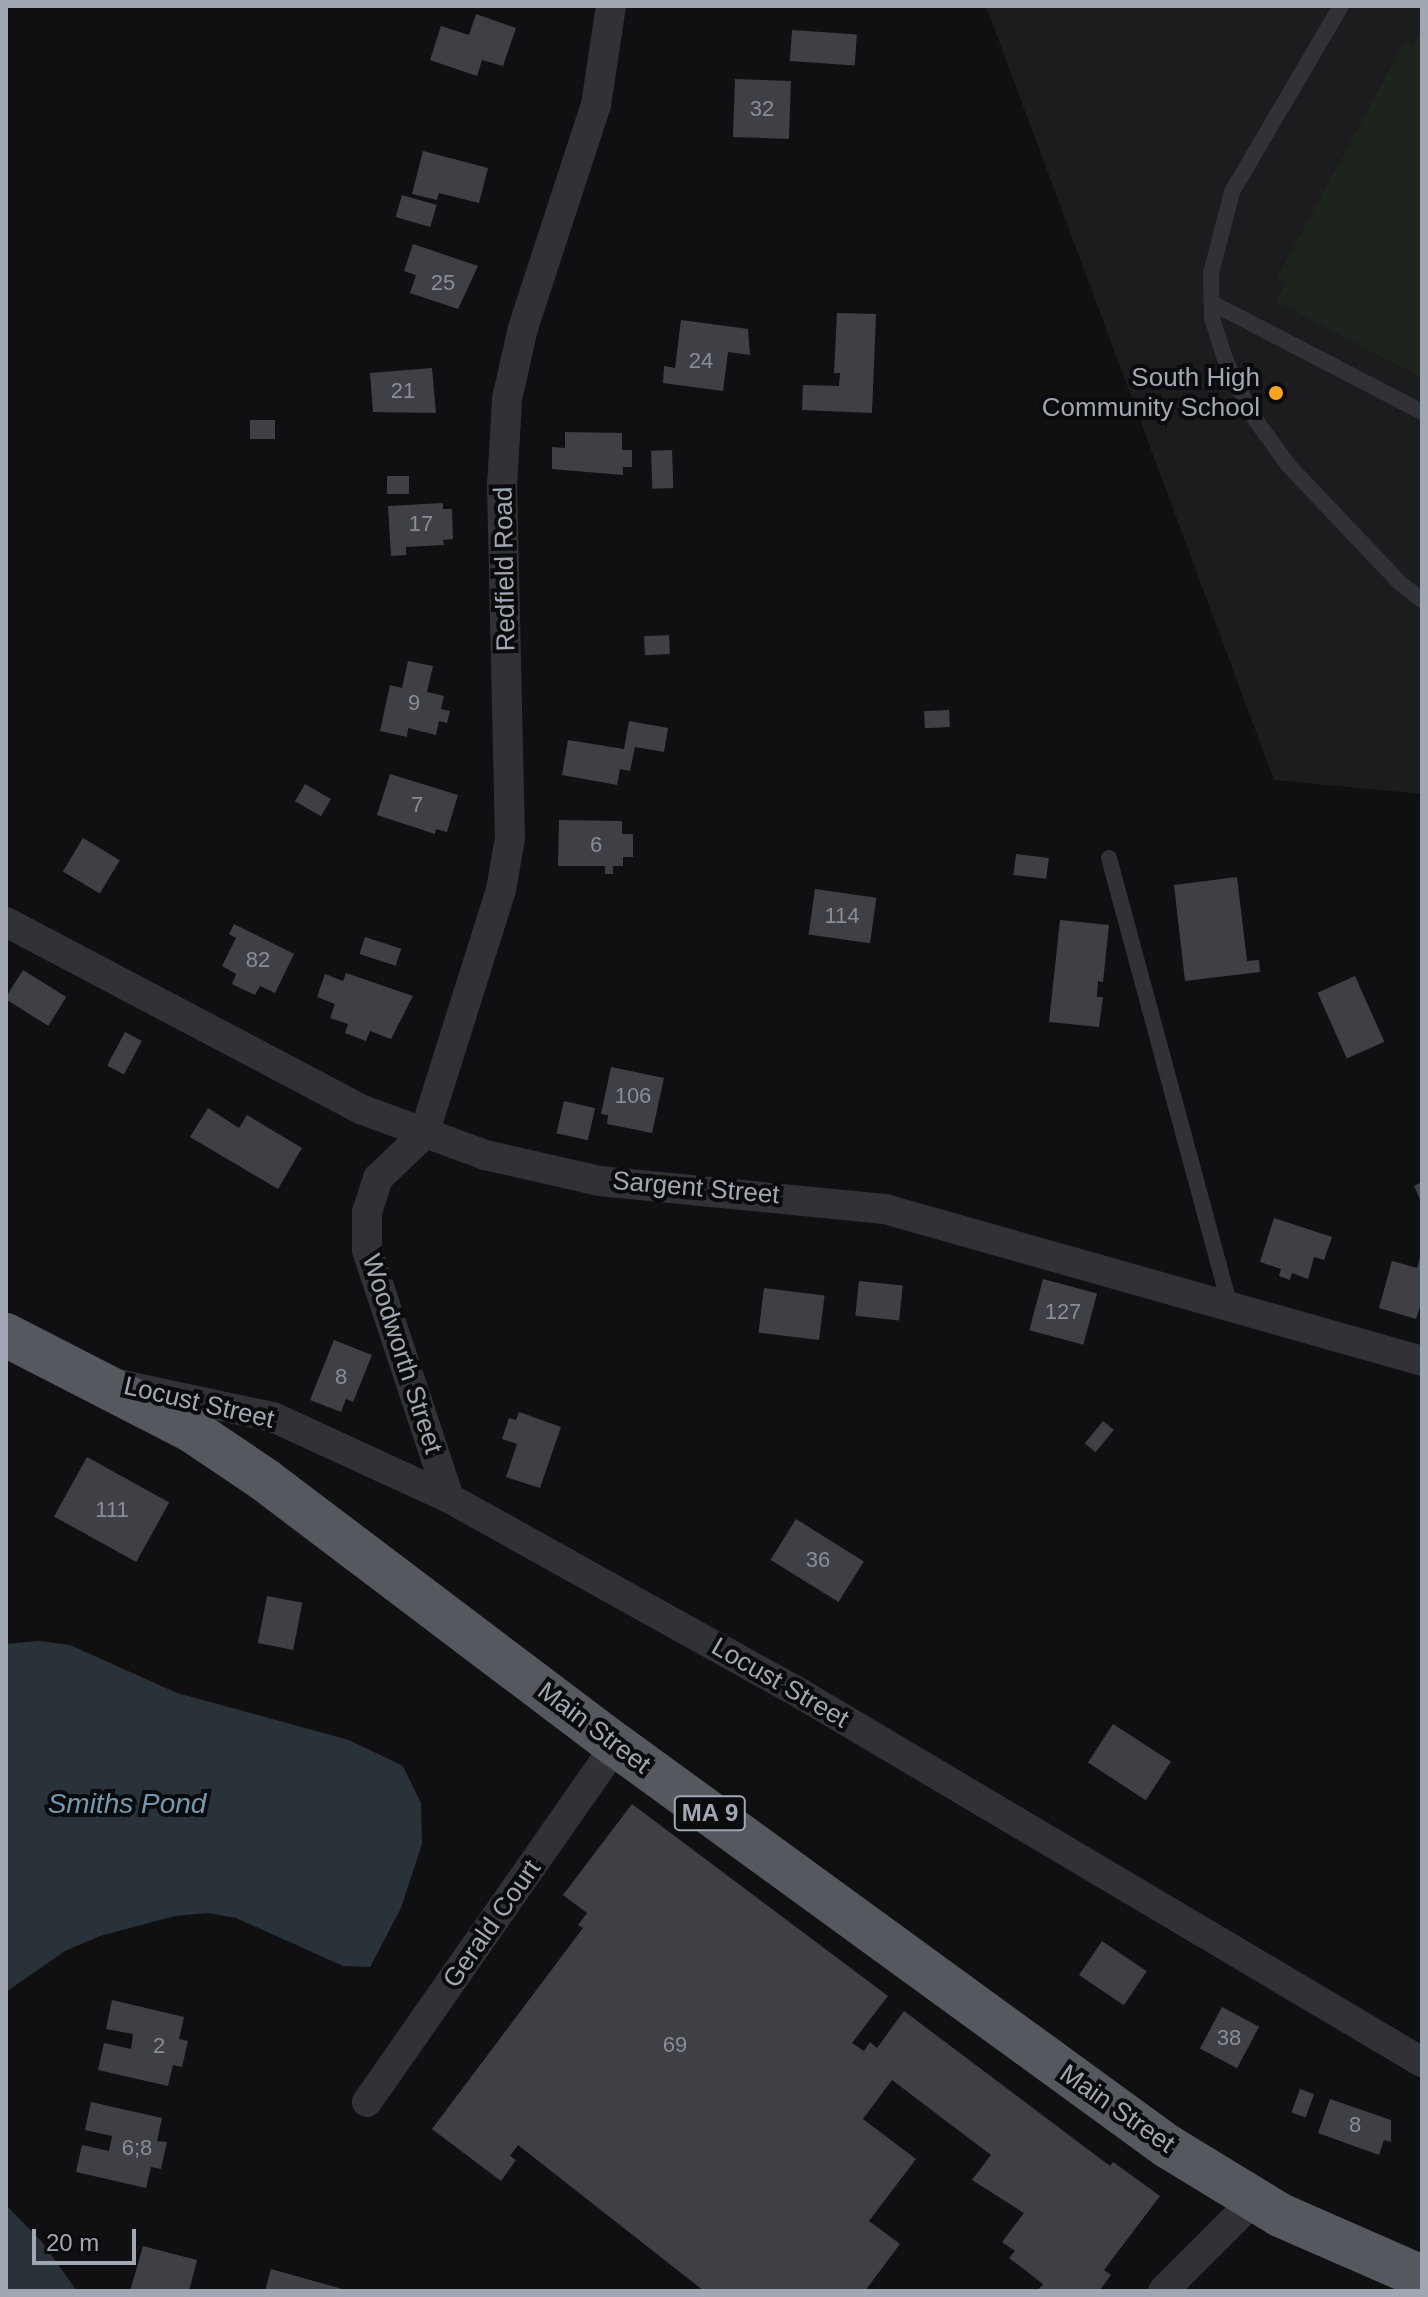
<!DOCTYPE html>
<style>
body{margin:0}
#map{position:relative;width:1428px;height:2297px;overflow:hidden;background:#101012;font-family:Arial,sans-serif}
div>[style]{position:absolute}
.built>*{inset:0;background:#1c1c1f}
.green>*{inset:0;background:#1c241d}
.water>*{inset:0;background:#283238}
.building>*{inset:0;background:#3f4045;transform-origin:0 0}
.service>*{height:16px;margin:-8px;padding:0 8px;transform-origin:8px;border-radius:8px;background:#313237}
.minor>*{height:30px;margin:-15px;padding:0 15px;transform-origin:15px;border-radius:15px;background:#313237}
.trunk>*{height:44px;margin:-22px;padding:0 22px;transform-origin:22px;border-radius:22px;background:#55585f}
.dots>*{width:22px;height:22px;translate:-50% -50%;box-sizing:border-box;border:4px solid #0b0b0d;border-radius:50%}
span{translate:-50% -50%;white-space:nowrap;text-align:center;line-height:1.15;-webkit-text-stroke:8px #0b0b0d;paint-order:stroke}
.number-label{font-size:22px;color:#888d98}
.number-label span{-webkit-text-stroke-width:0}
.shield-label span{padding:2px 6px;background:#0b0b0d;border:2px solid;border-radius:6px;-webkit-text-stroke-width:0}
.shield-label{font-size:24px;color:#a1a7b3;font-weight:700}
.poi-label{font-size:26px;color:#a1a7b3}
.right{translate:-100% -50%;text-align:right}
.street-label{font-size:26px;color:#a1a7b3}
.water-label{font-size:28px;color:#7598b0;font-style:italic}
.frame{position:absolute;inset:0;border:8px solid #a1a7b3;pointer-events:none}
.scale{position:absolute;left:32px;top:2229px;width:104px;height:36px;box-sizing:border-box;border:4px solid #a1a7b3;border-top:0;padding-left:10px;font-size:24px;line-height:28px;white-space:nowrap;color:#a1a7b3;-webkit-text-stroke:6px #0b0b0d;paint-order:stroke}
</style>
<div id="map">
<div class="built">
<div style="clip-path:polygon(986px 6px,1422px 6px,1422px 794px,1274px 780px)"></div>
</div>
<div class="green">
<div style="clip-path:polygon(1422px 30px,1422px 378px,1276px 301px,1286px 283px,1277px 278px,1405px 41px,1413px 45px)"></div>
</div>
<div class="water">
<div style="clip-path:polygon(39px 1641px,70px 1645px,177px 1693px,349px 1740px,403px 1766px,421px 1803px,422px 1844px,401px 1908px,370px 1967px,343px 1966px,236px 1918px,208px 1913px,175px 1916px,100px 1936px,65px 1951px,6px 1992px,6px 1644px)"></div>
<div style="clip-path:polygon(6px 2205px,42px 2242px,77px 2291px,6px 2291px)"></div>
</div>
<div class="building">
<div style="clip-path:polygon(476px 14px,516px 28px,503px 66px,482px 60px,477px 76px,430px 60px,441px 26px,469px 35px)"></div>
<div style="left:792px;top:30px;width:65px;height:31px;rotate:4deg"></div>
<div style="left:735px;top:79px;width:56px;height:58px;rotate:2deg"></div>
<div style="clip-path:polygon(423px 151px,488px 168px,479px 203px,439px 193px,437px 200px,412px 194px)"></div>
<div style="left:402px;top:195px;width:36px;height:23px;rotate:16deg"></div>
<div style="clip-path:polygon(413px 244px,478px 266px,458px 309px,410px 293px,416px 275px,404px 271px)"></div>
<div style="clip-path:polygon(837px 313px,876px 314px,872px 413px,802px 410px,803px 385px,839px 386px,840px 373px,834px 373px)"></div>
<div style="clip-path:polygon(681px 320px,748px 329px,750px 355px,728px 352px,723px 391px,663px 383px,664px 366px,675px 368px)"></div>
<div style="clip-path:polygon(432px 368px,436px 413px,373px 412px,370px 373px)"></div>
<div style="left:250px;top:420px;width:25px;height:19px"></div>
<div style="clip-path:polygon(565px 432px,622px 433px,622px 450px,632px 450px,632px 467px,623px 467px,623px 475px,552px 469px,552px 447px,565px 448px)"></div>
<div style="left:672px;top:450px;width:38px;height:21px;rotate:88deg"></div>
<div style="left:409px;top:476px;width:18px;height:22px;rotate:90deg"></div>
<div style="clip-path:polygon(443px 503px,443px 509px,452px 509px,453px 539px,443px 540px,444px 545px,406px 547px,406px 555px,391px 556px,388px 506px)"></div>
<div style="left:669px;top:635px;width:19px;height:25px;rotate:87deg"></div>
<div style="clip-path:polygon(408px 661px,433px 666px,427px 692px,444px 696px,441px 709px,450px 711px,447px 723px,439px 721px,436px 735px,408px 728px,407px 737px,380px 731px,390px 685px,402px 688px)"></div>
<div style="left:949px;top:710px;width:17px;height:25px;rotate:87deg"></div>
<div style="clip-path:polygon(629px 721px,668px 728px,664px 752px,635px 747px,630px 771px,620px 769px,617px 785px,562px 775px,568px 740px,624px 749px)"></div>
<div style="clip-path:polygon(390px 774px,458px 795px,447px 832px,436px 829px,435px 834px,377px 815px)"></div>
<div style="left:305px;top:784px;width:30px;height:20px;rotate:30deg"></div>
<div style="clip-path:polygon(559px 820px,622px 821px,622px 834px,633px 834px,633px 857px,623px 857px,623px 866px,613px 866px,613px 874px,605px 874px,605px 866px,558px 866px)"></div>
<div style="left:83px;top:838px;width:43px;height:39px;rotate:31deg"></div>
<div style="left:1016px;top:854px;width:33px;height:21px;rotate:7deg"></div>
<div style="clip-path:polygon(1237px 877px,1247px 961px,1259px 960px,1260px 972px,1185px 981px,1174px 885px)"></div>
<div style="left:815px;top:889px;width:62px;height:46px;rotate:8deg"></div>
<div style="clip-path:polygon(1060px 920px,1109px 925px,1103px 982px,1098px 981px,1097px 997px,1103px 997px,1099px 1027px,1049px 1022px)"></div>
<div style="clip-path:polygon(234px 924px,294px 954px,275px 993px,260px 986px,255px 995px,232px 984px,236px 974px,222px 966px,236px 938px,229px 934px)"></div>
<div style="left:365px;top:937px;width:38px;height:18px;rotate:18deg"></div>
<div style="left:23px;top:970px;width:51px;height:34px;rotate:32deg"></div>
<div style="clip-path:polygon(346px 973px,413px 996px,391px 1039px,370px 1031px,366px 1041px,345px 1033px,348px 1024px,330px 1018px,335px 1004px,317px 997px,325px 974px,343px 981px)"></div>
<div style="left:1355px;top:976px;width:72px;height:41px;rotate:66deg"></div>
<div style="left:125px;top:1032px;width:19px;height:38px;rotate:28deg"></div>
<div style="clip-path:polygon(611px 1067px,664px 1078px,652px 1133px,607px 1124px,608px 1115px,601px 1114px)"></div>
<div style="left:564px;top:1101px;width:32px;height:33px;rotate:13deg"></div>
<div style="clip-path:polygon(208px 1108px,239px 1128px,247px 1115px,302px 1148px,278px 1189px,190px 1137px)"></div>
<div style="clip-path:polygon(1422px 1182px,1422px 1204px,1414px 1186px)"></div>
<div style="clip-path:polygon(1274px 1218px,1332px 1237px,1324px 1260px,1314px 1257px,1308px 1279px,1292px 1273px,1290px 1280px,1279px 1276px,1281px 1269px,1260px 1262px)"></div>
<div style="clip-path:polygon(1421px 1253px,1422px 1301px,1416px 1319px,1379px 1308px,1392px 1261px,1417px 1268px)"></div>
<div style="left:1043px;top:1279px;width:56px;height:53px;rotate:15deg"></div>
<div style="left:859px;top:1281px;width:44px;height:35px;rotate:6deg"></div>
<div style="left:764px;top:1288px;width:61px;height:45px;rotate:7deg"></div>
<div style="clip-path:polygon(334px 1340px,372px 1355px,353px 1402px,346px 1399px,341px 1412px,310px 1400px)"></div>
<div style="clip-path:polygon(519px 1412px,561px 1427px,540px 1488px,506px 1477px,517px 1444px,502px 1439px,509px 1418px,516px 1420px)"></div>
<div style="left:1103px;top:1421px;width:14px;height:29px;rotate:39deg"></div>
<div style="left:87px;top:1457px;width:94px;height:68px;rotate:29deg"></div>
<div style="left:796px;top:1519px;width:80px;height:48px;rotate:32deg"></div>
<div style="left:267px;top:1596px;width:36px;height:48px;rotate:11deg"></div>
<div style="left:1113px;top:1724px;width:69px;height:46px;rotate:33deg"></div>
<div style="clip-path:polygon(632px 1804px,888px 1996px,852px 2043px,864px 2051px,870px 2042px,877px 2048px,904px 2011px,1110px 2166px,1113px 2162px,1160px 2196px,1104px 2270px,1111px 2275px,1099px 2291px,1038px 2290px,1043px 2284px,1009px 2258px,1015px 2251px,1002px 2242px,1024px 2213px,972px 2180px,991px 2155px,892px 2080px,863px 2119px,916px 2159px,869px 2221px,900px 2244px,865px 2291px,704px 2291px,518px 2145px,510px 2156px,516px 2160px,501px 2181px,432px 2129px,583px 1928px,578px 1925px,587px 1913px,563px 1895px)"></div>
<div style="left:1102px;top:1941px;width:54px;height:41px;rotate:34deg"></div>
<div style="clip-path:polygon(112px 2000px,184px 2017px,179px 2039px,188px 2041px,182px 2067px,173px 2065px,168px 2086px,98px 2070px,104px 2043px,131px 2049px,133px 2034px,106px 2029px)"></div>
<div style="left:1222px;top:2007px;width:42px;height:47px;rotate:28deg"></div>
<div style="left:1300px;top:2089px;width:15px;height:25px;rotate:20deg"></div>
<div style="clip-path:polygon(1330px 2099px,1391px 2120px,1391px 2142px,1384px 2140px,1379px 2155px,1318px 2133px)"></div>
<div style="clip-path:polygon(91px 2102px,162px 2118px,157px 2141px,167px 2142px,161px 2169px,151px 2167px,146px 2188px,76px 2172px,82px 2145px,109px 2151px,112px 2136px,85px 2130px)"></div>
<div style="clip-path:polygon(143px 2246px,197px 2260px,189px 2291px,130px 2291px)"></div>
<div style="clip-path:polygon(271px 2269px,346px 2290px,346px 2291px,265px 2291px)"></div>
</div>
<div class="service">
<div style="left:1341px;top:6px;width:216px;rotate:120.4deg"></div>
<div style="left:1232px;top:192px;width:84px;rotate:104.5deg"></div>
<div style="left:1211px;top:273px;width:45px;rotate:88.7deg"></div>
<div style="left:1212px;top:318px;width:43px;rotate:72.4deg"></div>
<div style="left:1225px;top:359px;width:62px;rotate:64.3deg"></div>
<div style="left:1252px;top:415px;width:63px;rotate:54deg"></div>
<div style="left:1289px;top:466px;width:161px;rotate:46.5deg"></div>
<div style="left:1400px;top:583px;width:28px;rotate:38deg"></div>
<div style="left:1212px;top:303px;width:237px;rotate:27.4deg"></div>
<div style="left:1109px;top:858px;width:450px;rotate:74.9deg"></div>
<div style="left:1226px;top:1293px;width:16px;rotate:60deg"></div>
</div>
<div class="minor">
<div style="left:6px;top:922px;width:403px;rotate:27.8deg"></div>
<div style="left:363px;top:1110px;width:130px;rotate:20.2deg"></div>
<div style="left:485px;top:1155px;width:117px;rotate:12.8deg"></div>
<div style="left:599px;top:1181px;width:287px;rotate:5.6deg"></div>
<div style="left:885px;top:1209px;width:558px;rotate:15.8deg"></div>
<div style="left:122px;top:1385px;width:154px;rotate:12deg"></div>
<div style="left:273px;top:1417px;width:194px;rotate:24.7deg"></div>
<div style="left:449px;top:1498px;width:391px;rotate:29.1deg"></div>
<div style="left:791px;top:1688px;width:734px;rotate:30.66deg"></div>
<div style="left:449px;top:1498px;width:261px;rotate:-108.3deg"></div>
<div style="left:367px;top:1250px;width:38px;rotate:-90deg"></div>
<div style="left:367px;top:1212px;width:36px;rotate:-72deg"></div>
<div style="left:378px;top:1178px;width:64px;rotate:-43.7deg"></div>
<div style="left:424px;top:1134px;width:256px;rotate:-72.5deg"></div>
<div style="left:501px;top:890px;width:53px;rotate:-80.2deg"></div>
<div style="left:510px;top:838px;width:351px;rotate:-91.3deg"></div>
<div style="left:502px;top:487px;width:88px;rotate:-86.7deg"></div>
<div style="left:507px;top:399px;width:73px;rotate:-77.3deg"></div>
<div style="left:523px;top:328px;width:235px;rotate:-71.9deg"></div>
<div style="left:596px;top:105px;width:100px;rotate:-81.4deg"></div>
<div style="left:367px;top:2102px;width:435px;rotate:-55.1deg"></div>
<div style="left:1163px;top:2291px;width:129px;rotate:-45deg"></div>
</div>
<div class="trunk">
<div style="left:6px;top:1335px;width:208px;rotate:27.2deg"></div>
<div style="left:191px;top:1430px;width:89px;rotate:34deg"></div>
<div style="left:265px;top:1480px;width:440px;rotate:37.1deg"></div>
<div style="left:616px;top:1745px;width:681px;rotate:36.05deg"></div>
<div style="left:1167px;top:2146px;width:132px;rotate:31.4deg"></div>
<div style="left:1280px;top:2215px;width:155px;rotate:23.6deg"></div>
</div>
<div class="dots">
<div style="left:1276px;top:393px;background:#f9a321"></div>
</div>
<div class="number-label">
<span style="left:762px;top:109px">32</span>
<span style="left:443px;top:283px">25</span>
<span style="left:701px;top:361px">24</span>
<span style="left:403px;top:391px">21</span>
<span style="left:421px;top:524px">17</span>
<span style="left:414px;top:703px">9</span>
<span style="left:417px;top:805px">7</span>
<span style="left:596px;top:845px">6</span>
<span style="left:842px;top:916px">114</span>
<span style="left:258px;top:960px">82</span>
<span style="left:633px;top:1096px">106</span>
<span style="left:1063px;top:1312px">127</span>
<span style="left:341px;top:1377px">8</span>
<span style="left:112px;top:1510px">111</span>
<span style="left:818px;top:1560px">36</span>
<span style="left:1229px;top:2038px">38</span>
<span style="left:675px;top:2045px">69</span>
<span style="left:159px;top:2046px">2</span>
<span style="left:1355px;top:2125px">8</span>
<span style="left:137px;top:2148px">6;8</span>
</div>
<div class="shield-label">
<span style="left:710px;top:1813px">MA 9</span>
</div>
<div class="poi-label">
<span class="right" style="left:1260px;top:393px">South High<br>Community School</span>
</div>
<div class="street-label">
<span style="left:505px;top:569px;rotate:-91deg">Redfield Road</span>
<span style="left:696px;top:1188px;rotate:5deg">Sargent Street</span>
<span style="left:402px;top:1354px;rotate:72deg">Woodworth Street</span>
<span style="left:199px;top:1403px;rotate:13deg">Locust Street</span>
<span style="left:780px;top:1683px;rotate:30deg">Locust Street</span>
<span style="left:594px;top:1728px;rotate:37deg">Main Street</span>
<span style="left:492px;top:1924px;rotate:-55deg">Gerald Court</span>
<span style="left:1117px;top:2109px;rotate:35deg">Main Street</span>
</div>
<div class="water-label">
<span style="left:127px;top:1804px">Smiths Pond</span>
</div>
<div class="frame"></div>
<div class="scale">20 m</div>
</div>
